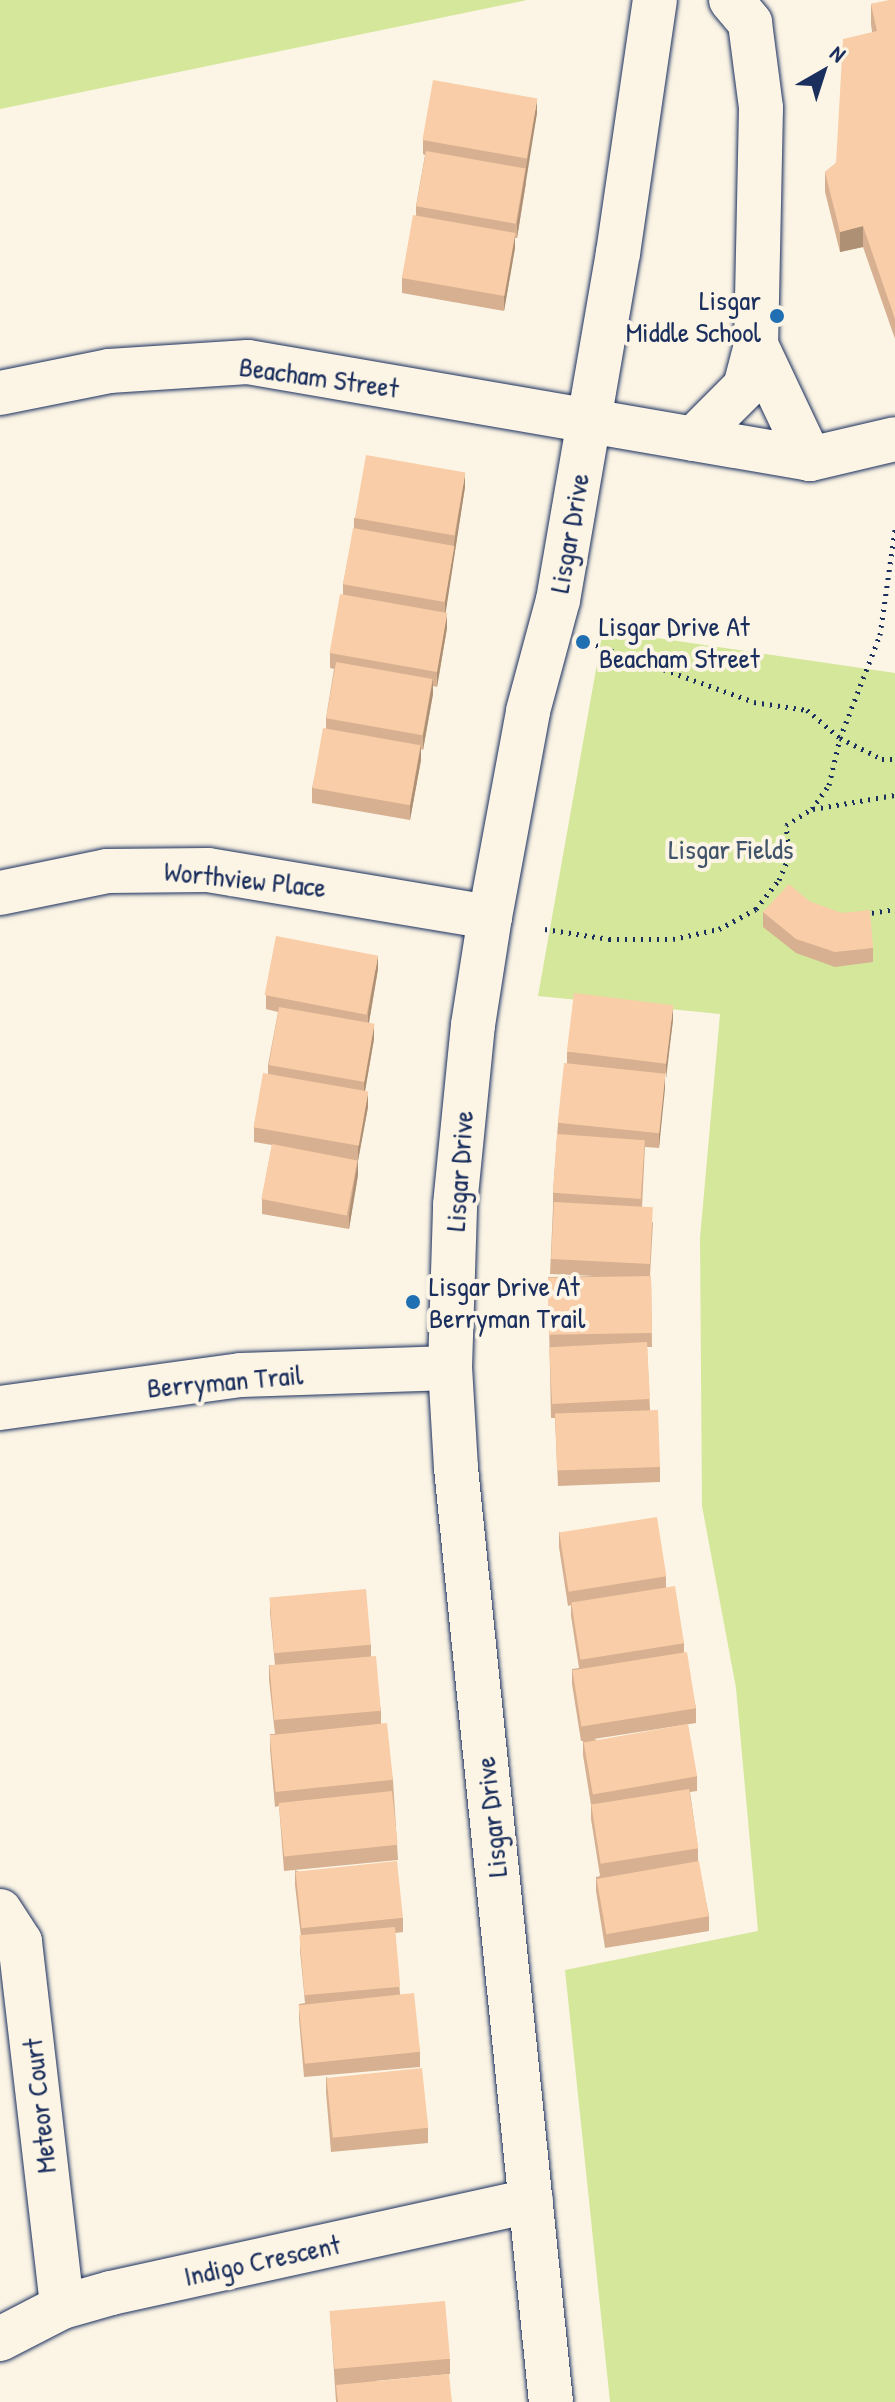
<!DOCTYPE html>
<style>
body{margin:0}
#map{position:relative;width:895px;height:2402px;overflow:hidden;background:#fcf5e5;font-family:"Patrick Hand",sans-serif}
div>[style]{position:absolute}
.green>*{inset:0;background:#d4e79b}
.path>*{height:5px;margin-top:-2.5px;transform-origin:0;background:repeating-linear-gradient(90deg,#1b2f5e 0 2px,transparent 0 8px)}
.roads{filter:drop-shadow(0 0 2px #1b2f5e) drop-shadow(0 0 2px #1b2f5e)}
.minor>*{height:44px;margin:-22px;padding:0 22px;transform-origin:22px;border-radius:22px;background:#fcf5e5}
.wall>*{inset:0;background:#d6b090}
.shaded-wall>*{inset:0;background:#ae9075}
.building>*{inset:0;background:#f9cda7;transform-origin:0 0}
.dots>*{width:22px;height:22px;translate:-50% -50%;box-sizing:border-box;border:4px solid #fcf5e5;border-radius:50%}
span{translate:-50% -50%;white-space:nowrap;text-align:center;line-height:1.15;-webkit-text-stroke:8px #fcf5e5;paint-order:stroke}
.poi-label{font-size:28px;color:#1b2f5e}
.right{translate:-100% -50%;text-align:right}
.left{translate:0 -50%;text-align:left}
.street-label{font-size:28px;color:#1b2f5e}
.park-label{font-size:28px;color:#40546a}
.north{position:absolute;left:783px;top:32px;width:80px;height:80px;-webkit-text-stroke:6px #fcf5e5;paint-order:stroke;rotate:39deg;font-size:22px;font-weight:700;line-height:32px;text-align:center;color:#1b2f5e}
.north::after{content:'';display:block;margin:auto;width:28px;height:36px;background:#1b2f5e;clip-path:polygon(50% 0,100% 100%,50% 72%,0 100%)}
</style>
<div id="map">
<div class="green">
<div style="clip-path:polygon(0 0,527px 0,0 109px)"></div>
<div style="clip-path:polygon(603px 630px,895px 673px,895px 2402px,610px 2402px,565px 1970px,758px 1931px,736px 1688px,702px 1506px,700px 1238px,720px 1014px,538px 996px)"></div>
</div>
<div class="path">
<div style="left:596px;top:645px;width:168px;rotate:19.8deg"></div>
<div style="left:754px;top:702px;width:54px;rotate:8.6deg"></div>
<div style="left:807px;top:710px;width:43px;rotate:40.3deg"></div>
<div style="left:840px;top:738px;width:110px;rotate:-68.8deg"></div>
<div style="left:880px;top:635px;width:107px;rotate:-81.9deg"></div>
<div style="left:813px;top:809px;width:83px;rotate:-9.7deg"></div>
<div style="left:864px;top:914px;width:31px;rotate:-9deg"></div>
<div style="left:545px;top:929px;width:65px;rotate:8.9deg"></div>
<div style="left:609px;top:939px;width:64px"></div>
<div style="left:673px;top:939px;width:47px;rotate:-12.3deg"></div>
<div style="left:719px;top:929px;width:42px;rotate:-28.4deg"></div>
<div style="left:756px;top:909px;width:37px;rotate:-52deg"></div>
<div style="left:779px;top:880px;width:25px;rotate:-67deg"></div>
<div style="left:789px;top:857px;width:32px;rotate:-95deg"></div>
<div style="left:786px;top:825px;width:31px;rotate:-32deg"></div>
<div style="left:812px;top:809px;width:29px;rotate:-55deg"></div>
<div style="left:829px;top:785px;width:48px;rotate:-76.8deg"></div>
<div style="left:840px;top:738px;width:47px;rotate:26.6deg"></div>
<div style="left:882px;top:759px;width:13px"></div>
</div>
<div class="roads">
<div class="minor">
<div style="left:731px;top:0;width:30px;rotate:50deg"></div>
<div style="left:750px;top:23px;width:86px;rotate:82.6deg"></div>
<div style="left:761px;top:108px;width:237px;rotate:91.2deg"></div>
<div style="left:756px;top:345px;width:126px;rotate:64.7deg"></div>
<div style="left:810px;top:459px;width:87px;rotate:-13.2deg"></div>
<div style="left:0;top:393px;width:111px;rotate:-11.4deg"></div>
<div style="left:109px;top:371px;width:139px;rotate:-3.7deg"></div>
<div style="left:248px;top:362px;width:570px;rotate:9.79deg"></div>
<div style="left:693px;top:439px;width:74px;rotate:-45deg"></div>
<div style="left:745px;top:387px;width:43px;rotate:-75.3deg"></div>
<div style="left:0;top:893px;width:109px;rotate:-11.6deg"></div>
<div style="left:107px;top:871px;width:101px;rotate:-0.6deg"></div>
<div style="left:208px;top:870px;width:286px;rotate:9.5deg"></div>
<div style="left:0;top:1408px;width:243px;rotate:-7.8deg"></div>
<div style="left:241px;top:1375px;width:209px;rotate:-1.9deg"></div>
<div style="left:0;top:1911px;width:37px;rotate:57deg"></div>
<div style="left:20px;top:1942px;width:367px;rotate:83.4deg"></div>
<div style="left:0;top:2339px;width:70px;rotate:-27.3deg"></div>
<div style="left:62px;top:2307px;width:51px;rotate:-15.9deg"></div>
<div style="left:111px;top:2293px;width:430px;rotate:-12.4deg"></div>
<div style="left:551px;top:2402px;width:939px;rotate:-95.81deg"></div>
<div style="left:456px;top:1468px;width:100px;rotate:-93.4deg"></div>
<div style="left:450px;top:1368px;width:163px;rotate:-88.2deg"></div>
<div style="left:455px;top:1205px;width:181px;rotate:-84.3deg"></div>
<div style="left:473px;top:1025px;width:109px;rotate:-81.1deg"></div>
<div style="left:490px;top:917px;width:209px;rotate:-79.5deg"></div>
<div style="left:528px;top:711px;width:115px;rotate:-74.9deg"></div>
<div style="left:558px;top:600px;width:352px;rotate:-80.2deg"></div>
<div style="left:618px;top:253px;width:256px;rotate:-81.7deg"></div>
</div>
</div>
<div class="wall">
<div style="clip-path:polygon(895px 0,895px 339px,863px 247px,840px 252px,825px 192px,825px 172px,836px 163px,872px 32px,871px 24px,871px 4px)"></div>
<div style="clip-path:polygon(537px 113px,526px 172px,526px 183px,517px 238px,515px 238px,515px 248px,504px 311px,402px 293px,402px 278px,416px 216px,416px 206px,425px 155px,423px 154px,423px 140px)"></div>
<div style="clip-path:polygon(465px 487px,445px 613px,447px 628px,437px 687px,433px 686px,433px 694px,423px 750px,421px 749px,421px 760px,410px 820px,312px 803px,312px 788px,326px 728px,326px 718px,334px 669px,330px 668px,330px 653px,343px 595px,343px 584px,354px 528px,354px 518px)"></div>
<div style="clip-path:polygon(809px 901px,873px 948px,873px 962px,835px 967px,796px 953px,763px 927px,763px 912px)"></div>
<div style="clip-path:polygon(378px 969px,369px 1023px,374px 1039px,365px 1091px,368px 1107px,358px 1160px,358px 1175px,349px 1229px,262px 1214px,262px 1199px,272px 1145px,254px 1142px,254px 1127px,268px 1074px,268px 1065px,278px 1012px,266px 1009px,266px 995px)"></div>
<div style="clip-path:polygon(673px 1020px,665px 1078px,659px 1148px,645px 1147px,642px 1208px,653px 1223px,650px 1276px,651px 1276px,652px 1347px,647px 1347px,650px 1410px,660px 1467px,660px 1482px,558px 1486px,555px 1418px,551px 1418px,548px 1277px,595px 1276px,550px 1274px,553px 1207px,553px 1193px,558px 1123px,567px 1064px,567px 1052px)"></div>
<div style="clip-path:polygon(559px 1532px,666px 1576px,666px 1587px,684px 1643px,684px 1652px,696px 1708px,696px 1723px,594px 1739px,697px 1776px,697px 1791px,690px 1792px,698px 1848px,698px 1861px,709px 1916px,709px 1931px,605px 1948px,596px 1891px,596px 1877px,600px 1876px,591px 1819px,591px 1805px,583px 1755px,583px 1741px,581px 1741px,572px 1684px,572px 1669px,579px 1668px,571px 1616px,571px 1605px,568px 1606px,559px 1547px)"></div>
<div style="clip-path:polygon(270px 1599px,371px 1645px,371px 1656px,381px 1711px,381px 1723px,393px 1780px,398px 1860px,284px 1871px,279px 1806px,275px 1807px,270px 1749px,270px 1734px,275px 1734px,269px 1680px,269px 1665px,275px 1665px,270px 1613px)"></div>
<div style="clip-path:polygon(295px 1870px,403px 1918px,403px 1932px,395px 1933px,400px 1994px,420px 2052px,420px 2067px,304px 2077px,299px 2019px,299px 2004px,305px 2003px,300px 1951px,301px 1937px,295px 1885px)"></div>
<div style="clip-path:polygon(326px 2077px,428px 2128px,428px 2143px,331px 2152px,326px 2092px)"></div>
<div style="clip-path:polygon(330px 2312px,450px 2359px,450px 2374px,375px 2381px,452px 2402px,336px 2402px)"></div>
</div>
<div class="shaded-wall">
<div style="clip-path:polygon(537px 99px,537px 113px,517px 238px,517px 223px)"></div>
<div style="clip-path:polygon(863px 226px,863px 247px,840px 252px,840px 232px)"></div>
<div style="clip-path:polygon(515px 233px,515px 248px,504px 311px,504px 296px)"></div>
<div style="clip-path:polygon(465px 473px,465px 487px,445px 617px,445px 602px)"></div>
<div style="clip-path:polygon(447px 613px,447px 628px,437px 687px,437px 672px)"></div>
<div style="clip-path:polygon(433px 679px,433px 694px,423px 750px,423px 735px)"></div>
<div style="clip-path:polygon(421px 745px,421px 760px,410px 820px,410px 806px)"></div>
<div style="clip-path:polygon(378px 955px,378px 969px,368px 1028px,368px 1013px)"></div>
<div style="clip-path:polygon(673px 1006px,673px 1020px,666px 1079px,666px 1064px)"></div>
<div style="clip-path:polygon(374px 1024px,374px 1039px,364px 1097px,364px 1082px)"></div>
<div style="clip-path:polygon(665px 1074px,665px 1089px,659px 1148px,659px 1134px)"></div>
<div style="clip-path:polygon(368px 1092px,368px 1107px,358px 1161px,358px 1146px)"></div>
<div style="clip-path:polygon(358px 1160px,358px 1175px,349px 1229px,349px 1214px)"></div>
</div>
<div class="building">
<div style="clip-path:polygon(889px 0,895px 0,895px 319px,863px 226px,840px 232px,825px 172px,836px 163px,843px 39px,877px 31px,871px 4px)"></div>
<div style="left:433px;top:80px;width:106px;height:61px;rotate:10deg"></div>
<div style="left:426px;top:151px;width:101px;height:56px;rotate:10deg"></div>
<div style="left:413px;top:215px;width:104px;height:64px;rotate:10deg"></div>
<div style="left:366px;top:455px;width:101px;height:64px;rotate:10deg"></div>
<div style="left:353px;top:528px;width:103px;height:57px;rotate:10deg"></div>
<div style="left:340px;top:594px;width:109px;height:60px;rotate:10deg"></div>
<div style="left:336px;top:662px;width:98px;height:57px;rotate:10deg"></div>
<div style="left:323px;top:728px;width:99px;height:61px;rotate:10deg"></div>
<div style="clip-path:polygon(789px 884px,809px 901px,842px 913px,870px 910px,873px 948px,835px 952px,796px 939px,763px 912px)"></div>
<div style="left:276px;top:936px;width:104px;height:60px;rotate:11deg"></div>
<div style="left:574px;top:993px;width:100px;height:59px;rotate:7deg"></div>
<div style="left:279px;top:1007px;width:97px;height:59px;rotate:10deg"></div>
<div style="left:564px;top:1063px;width:102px;height:60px;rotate:6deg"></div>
<div style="left:263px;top:1073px;width:107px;height:55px;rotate:10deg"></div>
<div style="left:557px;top:1134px;width:88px;height:59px;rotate:4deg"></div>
<div style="left:272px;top:1144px;width:87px;height:56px;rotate:11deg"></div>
<div style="left:554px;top:1202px;width:99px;height:57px;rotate:3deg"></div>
<div style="left:651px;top:1276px;width:57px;height:103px;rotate:89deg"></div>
<div style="left:647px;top:1342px;width:57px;height:98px;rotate:87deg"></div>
<div style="left:658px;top:1410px;width:57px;height:103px;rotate:88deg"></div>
<div style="left:657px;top:1517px;width:60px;height:99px;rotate:81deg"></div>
<div style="left:675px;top:1586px;width:58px;height:105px;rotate:81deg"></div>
<div style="left:366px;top:1589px;width:56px;height:97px;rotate:85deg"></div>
<div style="left:687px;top:1652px;width:57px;height:116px;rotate:81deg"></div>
<div style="left:376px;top:1656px;width:55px;height:107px;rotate:85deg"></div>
<div style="left:387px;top:1723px;width:57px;height:118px;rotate:84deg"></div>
<div style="left:688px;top:1724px;width:53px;height:106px;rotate:80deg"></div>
<div style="left:689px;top:1789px;width:60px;height:99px;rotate:81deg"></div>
<div style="left:392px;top:1791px;width:54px;height:114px;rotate:84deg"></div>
<div style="left:397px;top:1861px;width:57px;height:102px;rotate:84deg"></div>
<div style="left:699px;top:1861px;width:56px;height:104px;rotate:80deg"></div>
<div style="left:395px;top:1927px;width:60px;height:96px;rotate:85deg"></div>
<div style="left:414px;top:1993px;width:59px;height:116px;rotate:84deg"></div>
<div style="left:422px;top:2068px;width:60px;height:96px;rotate:84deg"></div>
<div style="left:445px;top:2301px;width:58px;height:116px;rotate:85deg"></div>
<div style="clip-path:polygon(449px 2374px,452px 2402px,338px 2402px,336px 2385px)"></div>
</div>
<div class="dots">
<div style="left:777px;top:316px;background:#1f6fb2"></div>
<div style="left:583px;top:642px;background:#1f6fb2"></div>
<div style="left:413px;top:1302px;background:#1f6fb2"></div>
</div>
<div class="poi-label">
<span class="right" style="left:761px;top:316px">Lisgar<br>Middle School</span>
<span class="left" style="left:599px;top:642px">Lisgar Drive At<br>Beacham Street</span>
<span class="left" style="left:429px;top:1302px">Lisgar Drive At<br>Berryman Trail</span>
</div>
<div class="street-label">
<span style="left:319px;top:377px;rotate:8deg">Beacham Street</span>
<span style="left:569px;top:533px;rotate:-80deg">Lisgar Drive</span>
<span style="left:245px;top:879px;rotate:6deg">Worthview Place</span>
<span style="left:459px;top:1171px;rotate:-86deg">Lisgar Drive</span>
<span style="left:225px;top:1381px;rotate:-5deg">Berryman Trail</span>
<span style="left:491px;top:1817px;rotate:-96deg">Lisgar Drive</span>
<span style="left:39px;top:2106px;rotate:-96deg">Meteor Court</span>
<span style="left:262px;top:2260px;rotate:-12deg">Indigo Crescent</span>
</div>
<div class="park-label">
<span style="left:731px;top:849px">Lisgar Fields</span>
</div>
<div class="north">N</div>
</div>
